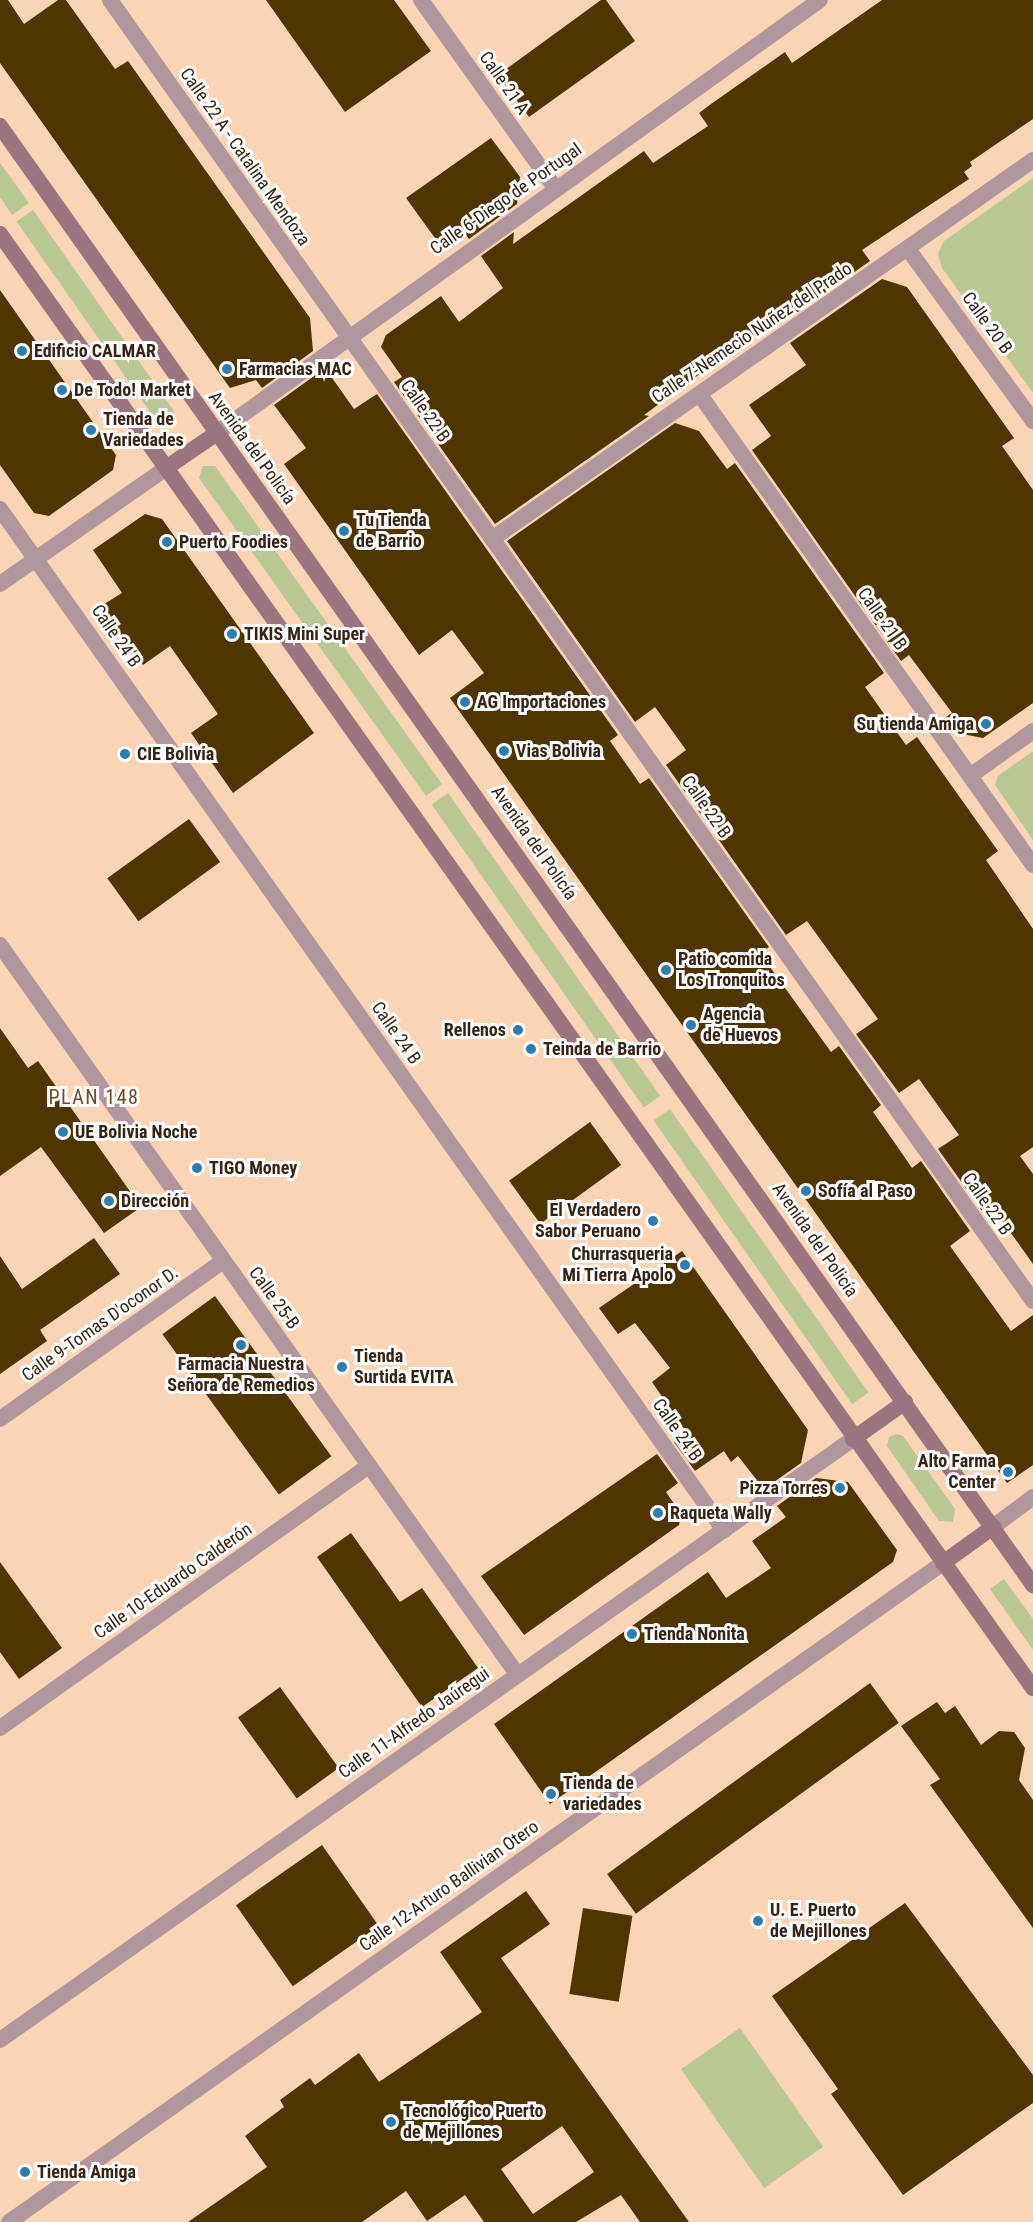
<!DOCTYPE html>
<meta charset="utf-8">
<style>
body{margin:0}
#map{position:relative;width:1033px;height:2222px;overflow:hidden;background:#fad4b5;font-family:"Roboto Condensed",sans-serif}
div>[style]{position:absolute}
.green>*{inset:0;background:#b9c794;transform-origin:0 0}
.building>*{inset:0;background:#4f3600;transform-origin:0 0}
.minor>*{height:16px;margin:-8px;padding:0 8px;transform-origin:8px;border-radius:8px;background:#b1969d}
.tertiary>*{height:16px;margin:-8px;padding:0 8px;transform-origin:8px;border-radius:8px;background:#b1969d}
.secondary>*{height:16px;margin:-8px;padding:0 8px;transform-origin:8px;border-radius:8px;background:#9a747e}
.dots>*{width:16px;height:16px;translate:-50% -50%;box-sizing:border-box;border:3px solid #fdfdfd;border-radius:50%}
span{translate:-50% -50%;white-space:nowrap;text-align:center;line-height:1.15;-webkit-text-stroke:6px #fdfdfd;paint-order:stroke}
.street-label{font-size:18px;color:#352314}
.poi-label{font-size:18px;color:#352314;font-weight:700}
.left{translate:0 -50%;text-align:left}
.right{translate:-100% -50%;text-align:right}
.neighbourhood-label{font-size:20px;color:#714926;letter-spacing:1.5px}
</style>
<div id="map">
<div class="green">
<div style="clip-path:polygon(0 163px,29px 203px,12px 215px,0 197px)"></div>
<div style="clip-path:polygon(1033px 178px,1033px 393px,942px 268px,938px 254px,944px 241px)"></div>
<div style="left:33px;top:210px;width:247px;height:20px;rotate:55deg"></div>
<div style="clip-path:polygon(203px 466px,215px 466px,442px 784px,426px 796px,199px 478px)"></div>
<div style="clip-path:polygon(1033px 751px,1033px 840px,995px 785px,998px 776px)"></div>
<div style="left:448px;top:793px;width:370px;height:20px;rotate:55deg"></div>
<div style="left:670px;top:1109px;width:346px;height:20px;rotate:55deg"></div>
<div style="clip-path:polygon(897px 1434px,903px 1436px,955px 1509px,953px 1522px,939px 1521px,887px 1446px,889px 1437px)"></div>
<div style="clip-path:polygon(1004px 1579px,1033px 1619px,1033px 1650px,990px 1589px)"></div>
<div style="left:740px;top:2028px;width:145px;height:72px;rotate:55deg"></div>
</div>
<div class="building">
<div style="clip-path:polygon(0 0,8px 0,24px 24px,58px 0,66px 0,115px 69px,128px 61px,310px 318px,313px 351px,262px 388px,256px 380px,230px 388px,0 63px)"></div>
<div style="clip-path:polygon(266px 0,394px 0,431px 51px,345px 112px)"></div>
<div style="clip-path:polygon(601px 0,606px 0,635px 41px,529px 117px,498px 75px)"></div>
<div style="clip-path:polygon(882px 0,1033px 0,1033px 119px,970px 162px,972px 166px,964px 172px,969px 179px,862px 250px,870px 261px,778px 326px,773px 320px,644px 415px,649px 416px,495px 524px,394px 382px,402px 377px,381px 347px,386px 335px,441px 296px,459px 322px,503px 288px,481px 256px,514px 232px,513px 244px,644px 151px,653px 163px,708px 126px,699px 113px,711px 104px,785px 52px,792px 63px)"></div>
<div style="clip-path:polygon(491px 138px,520px 177px,517px 204px,469px 239px,462px 229px,440px 245px,406px 198px)"></div>
<div style="clip-path:polygon(882px 279px,907px 287px,1014px 438px,1002px 446px,1033px 490px,1033px 703px,983px 738px,952px 732px,943px 719px,952px 713px,909px 655px,901px 661px,752px 450px,771px 436px,749px 405px,806px 365px,790px 343px)"></div>
<div style="clip-path:polygon(0 290px,116px 455px,113px 470px,49px 516px,34px 513px,0 465px)"></div>
<div style="clip-path:polygon(325px 368px,354px 409px,377px 394px,618px 735px,610px 741px,640px 784px,649px 778px,769px 947px,760px 953px,831px 1052px,839px 1046px,881px 1105px,873px 1112px,892px 1139px,912px 1168px,921px 1161px,970px 1231px,950px 1246px,1011px 1331px,1033px 1315px,1033px 1465px,1007px 1483px,450px 698px,484px 673px,452px 630px,419px 655px,284px 464px,306px 448px,274px 405px)"></div>
<div style="clip-path:polygon(675px 423px,699px 431px,727px 469px,735px 463px,884px 673px,865px 687px,906px 745px,917px 737px,998px 851px,986px 860px,1033px 929px,1033px 1147px,1020px 1156px,1033px 1174px,1033px 1264px,996px 1212px,987px 1218px,938px 1149px,959px 1135px,919px 1079px,899px 1093px,856px 1034px,878px 1019px,807px 921px,786px 935px,666px 765px,686px 750px,655px 707px,635px 722px,507px 541px)"></div>
<div style="clip-path:polygon(145px 514px,162px 519px,314px 733px,233px 793px,191px 733px,218px 714px,170px 646px,143px 665px,101px 606px,122px 593px,93px 550px)"></div>
<div style="left:189px;top:819px;width:53px;height:101px;rotate:54deg"></div>
<div style="clip-path:polygon(0 1028px,28px 1068px,38px 1061px,141px 1207px,104px 1233px,41px 1147px,0 1176px)"></div>
<div style="left:590px;top:1122px;width:53px;height:100px;rotate:54deg"></div>
<div style="clip-path:polygon(94px 1238px,120px 1274px,40px 1330px,47px 1341px,0 1374px,0 1256px,22px 1289px)"></div>
<div style="clip-path:polygon(682px 1251px,808px 1430px,801px 1463px,764px 1489px,738px 1456px,731px 1462px,724px 1451px,695px 1471px,674px 1442px,687px 1433px,652px 1382px,670px 1368px,635px 1323px,618px 1334px,599px 1308px)"></div>
<div style="left:215px;top:1296px;width:198px;height:65px;rotate:54deg"></div>
<div style="clip-path:polygon(657px 1454px,678px 1483px,666px 1492px,681px 1514px,679px 1525px,524px 1635px,481px 1576px)"></div>
<div style="clip-path:polygon(816px 1478px,848px 1482px,897px 1550px,893px 1562px,550px 1804px,494px 1724px,708px 1572px,726px 1598px,771px 1568px,752px 1541px,786px 1517px,777px 1506px)"></div>
<div style="clip-path:polygon(351px 1533px,400px 1602px,422px 1588px,478px 1668px,422px 1707px,317px 1557px)"></div>
<div style="clip-path:polygon(0 1562px,62px 1648px,19px 1679px,0 1652px)"></div>
<div style="left:870px;top:1683px;width:49px;height:325px;rotate:54deg"></div>
<div style="left:280px;top:1687px;width:100px;height:52px;rotate:54deg"></div>
<div style="clip-path:polygon(937px 1702px,945px 1713px,955px 1706px,981px 1745px,999px 1731px,1014px 1732px,1025px 1748px,1019px 1780px,1033px 1800px,1033px 1928px,930px 1785px,940px 1779px,901px 1726px)"></div>
<div style="left:322px;top:1845px;width:99px;height:105px;rotate:55deg"></div>
<div style="clip-path:polygon(evenodd,526px 1891px,550px 1924px,501px 1958px,689px 2222px,640px 2222px,621px 2195px,576px 2222px,484px 2222px,465px 2195px,427px 2221px,406px 2191px,362px 2222px,188px 2222px,267px 2167px,245px 2136px,284px 2107px,280px 2100px,310px 2078px,315px 2085px,359px 2053px,379px 2082px,482px 2012px,440px 1952px,526px 1891px,562px 2126px,594px 2172px,533px 2214px,501px 2169px,562px 2126px)"></div>
<div style="clip-path:polygon(905px 1903px,1033px 2075px,1033px 2103px,903px 2195px,831px 2094px,838px 2089px,772px 1996px)"></div>
<div style="left:583px;top:1908px;width:50px;height:87px;rotate:9deg"></div>
</div>
<div class="minor">
<div style="left:110px;top:0;width:1595px;rotate:54.65deg"></div>
<div style="left:421px;top:0;width:231px;rotate:54.5deg"></div>
<div style="left:908px;top:249px;width:213px;rotate:54deg"></div>
<div style="left:700px;top:395px;width:576px;rotate:54.68deg"></div>
<div style="left:0;top:509px;width:1252px;rotate:54.66deg"></div>
<div style="left:492px;top:539px;width:661px;rotate:-35.01deg"></div>
<div style="left:970px;top:776px;width:77px;rotate:-35.5deg"></div>
<div style="left:0;top:945px;width:894px;rotate:54.66deg"></div>
<div style="left:0;top:1419px;width:273px;rotate:-35.3deg"></div>
<div style="left:0;top:1728px;width:453px;rotate:-35.4deg"></div>
<div style="left:0;top:2040px;width:1043px;rotate:-35.17deg"></div>
</div>
<div class="tertiary">
<div style="left:217px;top:433px;width:742px;rotate:-35.68deg"></div>
<div style="left:0;top:584px;width:203px;rotate:-34.9deg"></div>
<div style="left:993px;top:1527px;width:50px;rotate:-36.9deg"></div>
<div style="left:9px;top:2222px;width:1143px;rotate:-35.21deg"></div>
</div>
<div class="secondary">
<div style="left:0;top:126px;width:1788px;rotate:54.7deg"></div>
<div style="left:0;top:234px;width:1784px;rotate:54.61deg"></div>
<div style="left:166px;top:468px;width:62px;rotate:-34.5deg"></div>
<div style="left:853px;top:1439px;width:64px;rotate:-35.4deg"></div>
<div style="left:943px;top:1563px;width:62px;rotate:-35.8deg"></div>
</div>
<div class="dots">
<div style="left:22px;top:351px;background:#2e7dae"></div>
<div style="left:227px;top:369px;background:#2e7dae"></div>
<div style="left:62px;top:390px;background:#2e7dae"></div>
<div style="left:91px;top:430px;background:#2e7dae"></div>
<div style="left:344px;top:531px;background:#2e7dae"></div>
<div style="left:167px;top:542px;background:#2e7dae"></div>
<div style="left:232px;top:634px;background:#2e7dae"></div>
<div style="left:465px;top:702px;background:#2e7dae"></div>
<div style="left:986px;top:724px;background:#2e7dae"></div>
<div style="left:504px;top:751px;background:#2e7dae"></div>
<div style="left:125px;top:754px;background:#2e7dae"></div>
<div style="left:666px;top:970px;background:#2e7dae"></div>
<div style="left:691px;top:1025px;background:#2e7dae"></div>
<div style="left:518px;top:1030px;background:#2e7dae"></div>
<div style="left:531px;top:1049px;background:#2e7dae"></div>
<div style="left:63px;top:1132px;background:#2e7dae"></div>
<div style="left:197px;top:1168px;background:#2e7dae"></div>
<div style="left:806px;top:1191px;background:#2e7dae"></div>
<div style="left:109px;top:1201px;background:#2e7dae"></div>
<div style="left:653px;top:1221px;background:#2e7dae"></div>
<div style="left:685px;top:1265px;background:#2e7dae"></div>
<div style="left:241px;top:1345px;background:#2e7dae"></div>
<div style="left:342px;top:1367px;background:#2e7dae"></div>
<div style="left:1008px;top:1472px;background:#2e7dae"></div>
<div style="left:840px;top:1488px;background:#2e7dae"></div>
<div style="left:658px;top:1513px;background:#2e7dae"></div>
<div style="left:632px;top:1634px;background:#2e7dae"></div>
<div style="left:551px;top:1794px;background:#2e7dae"></div>
<div style="left:758px;top:1921px;background:#2e7dae"></div>
<div style="left:391px;top:2122px;background:#2e7dae"></div>
<div style="left:25px;top:2172px;background:#2e7dae"></div>
</div>
<div class="street-label">
<span style="left:504px;top:83px;rotate:55deg">Calle 21 A</span>
<span style="left:245px;top:157px;rotate:55deg">Calle 22 A - Catalina Mendoza</span>
<span style="left:506px;top:199px;rotate:-35deg">Calle 6-Diego de Portugal</span>
<span style="left:987px;top:323px;rotate:54deg">Calle 20 B</span>
<span style="left:752px;top:333px;rotate:-34deg">Calle 7-Nemecio Nuñez del Prado</span>
<span style="left:425px;top:411px;rotate:55deg">Calle 22 B</span>
<span style="left:252px;top:448px;rotate:54deg">Avenida del Policía</span>
<span style="left:882px;top:619px;rotate:55deg">Calle 21 B</span>
<span style="left:116px;top:636px;rotate:55deg">Calle 24 B</span>
<span style="left:706px;top:807px;rotate:55deg">Calle 22 B</span>
<span style="left:534px;top:843px;rotate:55deg">Avenida del Policía</span>
<span style="left:396px;top:1033px;rotate:55deg">Calle 24 B</span>
<span style="left:987px;top:1204px;rotate:55deg">Calle 22 B</span>
<span style="left:815px;top:1240px;rotate:55deg">Avenida del Policía</span>
<span style="left:274px;top:1298px;rotate:54deg">Calle 25-B</span>
<span style="left:100px;top:1324px;rotate:-35deg">Calle 9-Tomas D'oconor D.</span>
<span style="left:677px;top:1430px;rotate:55deg">Calle 24 B</span>
<span style="left:173px;top:1581px;rotate:-35deg">Calle 10-Eduardo Calderón</span>
<span style="left:414px;top:1723px;rotate:-35deg">Calle 11-Alfredo Jaúregui</span>
<span style="left:449px;top:1886px;rotate:-35deg">Calle 12-Arturo Ballivian Otero</span>
</div>
<div class="poi-label">
<span class="left" style="left:34px;top:351px">Edificio CALMAR</span>
<span class="left" style="left:239px;top:369px">Farmacias MAC</span>
<span class="left" style="left:74px;top:390px">De Todo! Market</span>
<span class="left" style="left:103px;top:430px">Tienda de<br>Variedades</span>
<span class="left" style="left:356px;top:531px">Tu Tienda<br>de Barrio</span>
<span class="left" style="left:179px;top:542px">Puerto Foodies</span>
<span class="left" style="left:244px;top:634px">TIKIS Mini Super</span>
<span class="left" style="left:477px;top:702px">AG Importaciones</span>
<span class="right" style="left:974px;top:724px">Su tienda Amiga</span>
<span class="left" style="left:516px;top:751px">Vias Bolivia</span>
<span class="left" style="left:137px;top:754px">CIE Bolivia</span>
<span class="left" style="left:678px;top:970px">Patio comida<br>Los Tronquitos</span>
<span class="left" style="left:703px;top:1025px">Agencia<br>de Huevos</span>
<span class="right" style="left:506px;top:1030px">Rellenos</span>
<span class="left" style="left:543px;top:1049px">Teinda de Barrio</span>
<span class="left" style="left:75px;top:1132px">UE Bolivia Noche</span>
<span class="left" style="left:209px;top:1168px">TIGO Money</span>
<span class="left" style="left:818px;top:1191px">Sofía al Paso</span>
<span class="left" style="left:121px;top:1201px">Dirección</span>
<span class="right" style="left:641px;top:1221px">El Verdadero<br>Sabor Peruano</span>
<span class="right" style="left:673px;top:1265px">Churrasqueria<br>Mi Tierra Apolo</span>
<span class="left" style="left:354px;top:1367px">Tienda<br>Surtida EVITA</span>
<span style="left:241px;top:1375px">Farmacia Nuestra<br>Señora de Remedios</span>
<span class="right" style="left:996px;top:1472px">Alto Farma<br>Center</span>
<span class="right" style="left:828px;top:1488px">Pizza Torres</span>
<span class="left" style="left:670px;top:1513px">Raqueta Wally</span>
<span class="left" style="left:644px;top:1634px">Tienda Nonita</span>
<span class="left" style="left:563px;top:1794px">Tienda de<br>variedades</span>
<span class="left" style="left:770px;top:1921px">U. E. Puerto<br>de Mejillones</span>
<span class="left" style="left:403px;top:2122px">Tecnológico Puerto<br>de Mejillones</span>
<span class="left" style="left:37px;top:2172px">Tienda Amiga</span>
</div>
<div class="neighbourhood-label">
<span style="left:94px;top:1097px">PLAN 148</span>
</div>
</div>
